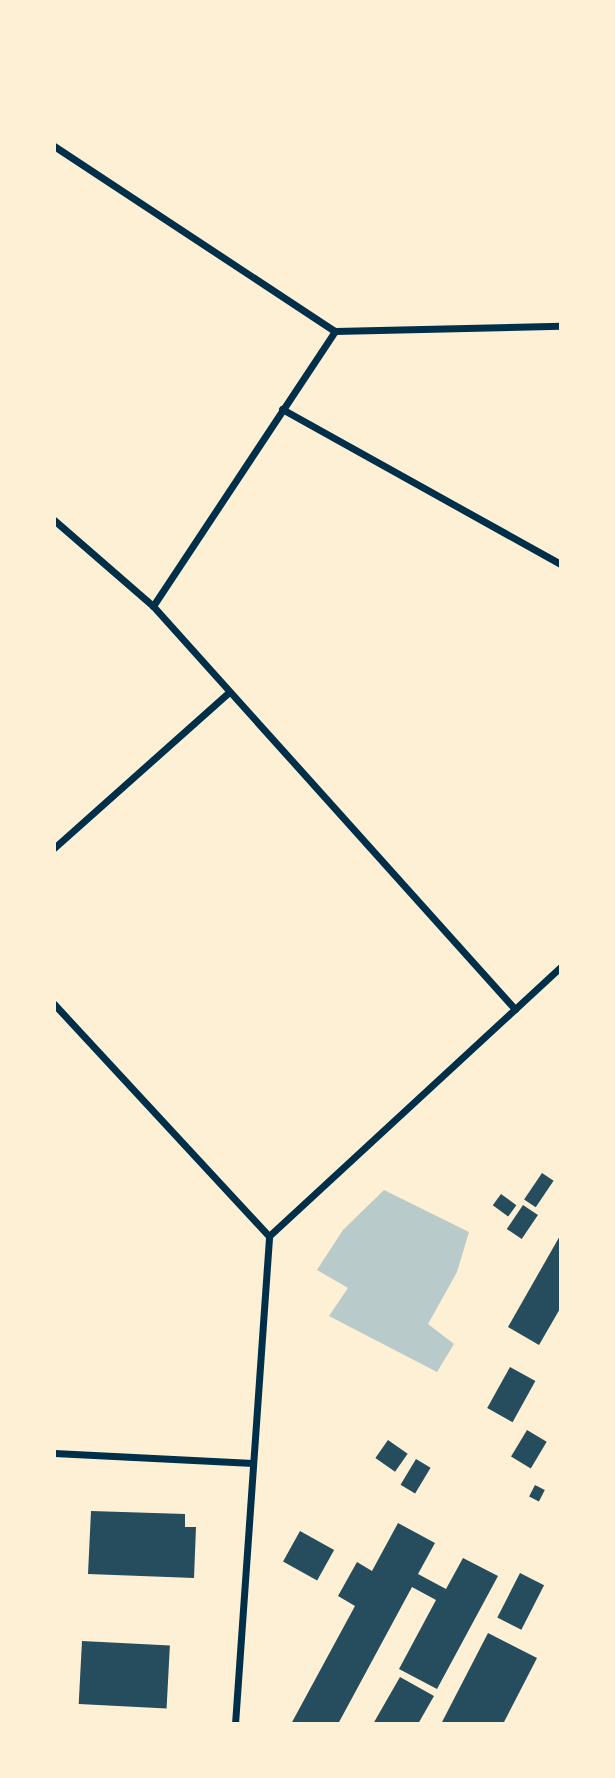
<!DOCTYPE html>
<style>
body{margin:0}
#map{position:relative;width:615px;height:1778px;overflow:hidden;background:#fdf0d5;font-family:"PT Sans",sans-serif}
div>[style]{position:absolute}
.green>*{inset:0;background:#b9caca}
.building>*{inset:0;background:#264d5e;transform-origin:0 0}
.minor>*{height:7px;margin:-3.5px;padding:0 3.5px;transform-origin:3.5px;border-radius:3.5px;background:#003049}
span{translate:-50% -50%;white-space:nowrap;text-align:center;line-height:1.15;-webkit-text-stroke:5px #fdf0d5;paint-order:stroke}
.frame{position:absolute;inset:0;border:56px solid #fdf0d5;pointer-events:none}
</style>
<div id="map">
<div class="green">
<div style="clip-path:polygon(384px 1190px,469px 1232px,457px 1272px,428px 1324px,454px 1344px,437px 1372px,329px 1316px,348px 1288px,317px 1270px,343px 1230px)"></div>
</div>
<div class="building">
<div style="left:542px;top:1173px;width:14px;height:32px;rotate:34deg"></div>
<div style="left:501px;top:1194px;width:19px;height:14px;rotate:36deg"></div>
<div style="left:523px;top:1205px;width:18px;height:29px;rotate:34deg"></div>
<div style="clip-path:polygon(561px 1234px,561px 1307px,539px 1345px,508px 1327px)"></div>
<div style="left:510px;top:1367px;width:29px;height:47px;rotate:29deg"></div>
<div style="left:527px;top:1430px;width:23px;height:31px;rotate:31deg"></div>
<div style="left:388px;top:1440px;width:24px;height:22px;rotate:35deg"></div>
<div style="left:416px;top:1459px;width:17px;height:30px;rotate:31deg"></div>
<div style="left:535px;top:1485px;width:11px;height:13px;rotate:27deg"></div>
<div style="clip-path:polygon(91px 1511px,185px 1514px,185px 1527px,196px 1527px,194px 1578px,88px 1574px)"></div>
<div style="clip-path:polygon(398px 1523px,435px 1543px,418px 1574px,446px 1589px,463px 1558px,498px 1576px,437px 1689px,399px 1669px,436px 1600px,412px 1587px,338px 1724px,291px 1724px,355px 1606px,338px 1596px,357px 1562px,372px 1571px)"></div>
<div style="left:300px;top:1531px;width:39px;height:35px;rotate:29deg"></div>
<div style="left:520px;top:1573px;width:27px;height:50px;rotate:27deg"></div>
<div style="clip-path:polygon(488px 1633px,537px 1658px,503px 1724px,441px 1724px)"></div>
<div style="left:82px;top:1641px;width:88px;height:63px;rotate:3deg"></div>
<div style="clip-path:polygon(400px 1677px,434px 1696px,418px 1724px,373px 1724px)"></div>
</div>
<div class="minor">
<div style="left:54px;top:146px;width:336px;rotate:33.4deg"></div>
<div style="left:335px;top:331px;width:226px;rotate:-1.3deg"></div>
<div style="left:282px;top:409px;width:319px;rotate:29.1deg"></div>
<div style="left:54px;top:520px;width:131px;rotate:41deg"></div>
<div style="left:153px;top:606px;width:542px;rotate:48.07deg"></div>
<div style="left:153px;top:606px;width:330px;rotate:-56.5deg"></div>
<div style="left:54px;top:848px;width:234px;rotate:-41.7deg"></div>
<div style="left:54px;top:1004px;width:316px;rotate:47.2deg"></div>
<div style="left:54px;top:1453px;width:199px;rotate:2.9deg"></div>
<div style="left:235px;top:1724px;width:489px;rotate:-86deg"></div>
<div style="left:269px;top:1236px;width:397px;rotate:-42.7deg"></div>
</div>
<div class="frame"></div>
</div>
